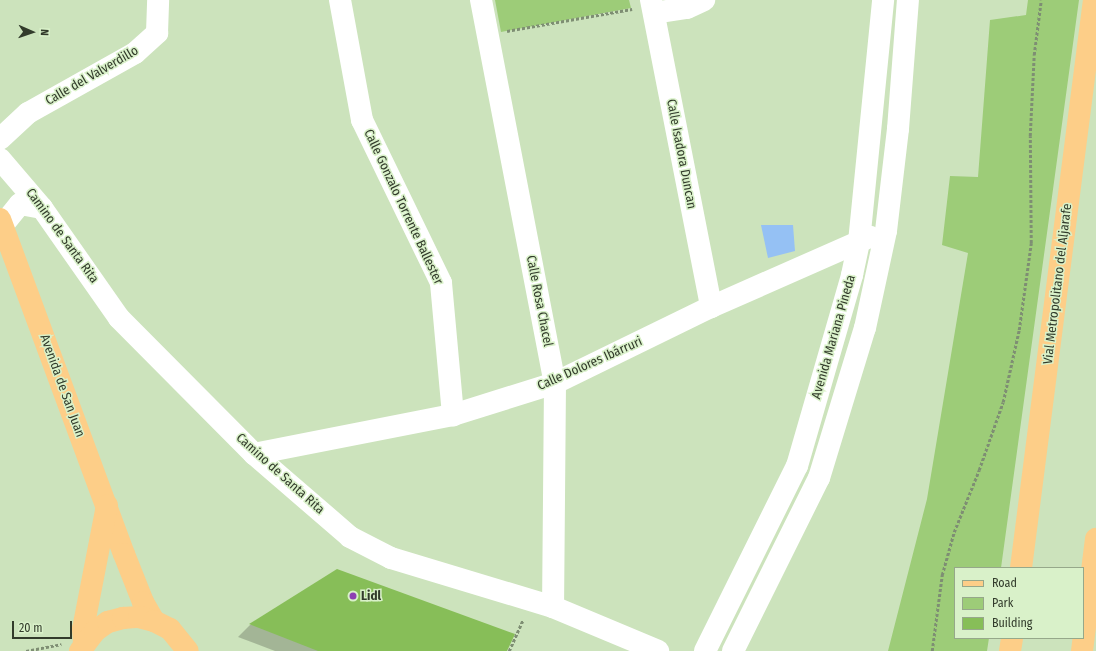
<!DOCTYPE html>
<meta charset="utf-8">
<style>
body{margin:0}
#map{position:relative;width:1096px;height:651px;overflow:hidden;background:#cce3bc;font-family:"Fira Sans Condensed",sans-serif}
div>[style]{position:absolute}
.green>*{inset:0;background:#9dcc78}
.water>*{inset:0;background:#95c1f4}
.shadow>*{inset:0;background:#0003}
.building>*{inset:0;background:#87be58}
.path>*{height:2.5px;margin-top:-1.25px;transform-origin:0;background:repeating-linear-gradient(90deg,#7e8e73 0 3px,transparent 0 5px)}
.minor>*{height:22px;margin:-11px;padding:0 11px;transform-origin:11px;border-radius:11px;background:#fff}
.major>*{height:22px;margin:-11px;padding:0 11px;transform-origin:11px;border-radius:11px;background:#fdce88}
.dots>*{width:11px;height:11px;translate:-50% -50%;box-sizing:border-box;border:2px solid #d9f1c9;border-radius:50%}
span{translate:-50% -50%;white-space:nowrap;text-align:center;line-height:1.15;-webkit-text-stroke:3px #d9f1c9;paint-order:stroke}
.street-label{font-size:13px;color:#323b2b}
.poi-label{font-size:13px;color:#323b2b;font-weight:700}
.left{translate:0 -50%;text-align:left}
.legend{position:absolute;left:954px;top:567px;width:130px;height:72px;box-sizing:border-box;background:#d9f1c9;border:1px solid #96a88a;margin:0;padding:5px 7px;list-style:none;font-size:12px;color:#323b2b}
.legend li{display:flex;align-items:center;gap:8px;height:20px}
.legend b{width:20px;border:1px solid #96a88a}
.north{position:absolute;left:12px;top:12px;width:40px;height:40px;-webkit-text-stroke:3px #d9f1c9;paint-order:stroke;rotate:92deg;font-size:11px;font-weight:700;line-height:16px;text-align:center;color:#323b2b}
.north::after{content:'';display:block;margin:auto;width:14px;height:18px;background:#323b2b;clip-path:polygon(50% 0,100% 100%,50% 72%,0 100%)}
.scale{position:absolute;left:12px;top:621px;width:60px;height:18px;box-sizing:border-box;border:2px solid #323b2b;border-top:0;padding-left:5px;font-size:12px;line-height:14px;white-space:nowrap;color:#323b2b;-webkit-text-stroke:3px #d9f1c9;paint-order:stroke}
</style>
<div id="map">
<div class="green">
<div style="clip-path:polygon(495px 0,629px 0,631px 8px,501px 32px)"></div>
<div style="clip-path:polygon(1028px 0,1079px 0,1001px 568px,955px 568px,955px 638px,989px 638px,987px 651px,888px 651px,927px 499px,968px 253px,942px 245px,950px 176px,978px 177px,990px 20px,1026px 15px)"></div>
</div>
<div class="water">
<div style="clip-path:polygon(761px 225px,793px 225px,795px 251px,768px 258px)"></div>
</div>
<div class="shadow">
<div style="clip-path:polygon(337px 570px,506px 651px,275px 651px,238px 637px,250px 625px)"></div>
</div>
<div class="building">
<div style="clip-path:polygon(337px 569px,515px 634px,507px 651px,318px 651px,249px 624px)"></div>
</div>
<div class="path">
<div style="left:507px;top:31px;width:127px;rotate:-10deg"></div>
<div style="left:26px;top:651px;width:36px;rotate:-11deg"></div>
<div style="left:509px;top:651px;width:34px;rotate:-66deg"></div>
<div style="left:932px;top:651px;width:77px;rotate:-82.5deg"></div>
<div style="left:942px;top:575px;width:45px;rotate:-74.4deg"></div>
<div style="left:954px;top:532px;width:67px;rotate:-68deg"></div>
<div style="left:979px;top:470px;width:72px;rotate:-70.6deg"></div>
<div style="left:1003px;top:402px;width:74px;rotate:-77.5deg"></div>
<div style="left:1019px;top:330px;width:88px;rotate:-82.1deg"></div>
<div style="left:1031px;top:243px;width:107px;rotate:-90.5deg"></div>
<div style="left:1030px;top:136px;width:81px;rotate:-87.2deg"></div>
<div style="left:1034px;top:55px;width:55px;rotate:-82.7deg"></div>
</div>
<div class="minor">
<div style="left:340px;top:0;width:122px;rotate:79.6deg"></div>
<div style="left:362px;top:120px;width:181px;rotate:64.1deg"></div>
<div style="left:441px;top:283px;width:133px;rotate:84.8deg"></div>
<div style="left:481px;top:0;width:390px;rotate:79.1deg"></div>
<div style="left:555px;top:383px;width:224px;rotate:90.5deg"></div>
<div style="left:651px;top:0;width:313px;rotate:78.9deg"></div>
<div style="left:654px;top:13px;width:33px;rotate:-9deg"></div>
<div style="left:687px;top:8px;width:19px;rotate:-25deg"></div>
<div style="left:0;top:139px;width:38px;rotate:-43deg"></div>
<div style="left:28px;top:113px;width:123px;rotate:-29.3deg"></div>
<div style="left:135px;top:53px;width:30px;rotate:-42deg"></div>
<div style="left:157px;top:33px;width:33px;rotate:-88deg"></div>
<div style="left:0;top:159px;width:65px;rotate:49.4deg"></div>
<div style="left:42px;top:208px;width:134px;rotate:55deg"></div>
<div style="left:119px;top:318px;width:192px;rotate:45.2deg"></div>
<div style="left:254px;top:454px;width:127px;rotate:40.8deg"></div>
<div style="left:350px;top:537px;width:46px;rotate:27.1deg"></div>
<div style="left:391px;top:558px;width:169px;rotate:16.8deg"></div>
<div style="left:553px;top:607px;width:114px;rotate:22.7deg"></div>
<div style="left:2px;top:226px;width:28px;rotate:-51deg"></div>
<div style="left:20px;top:204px;width:22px;rotate:10deg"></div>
<div style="left:254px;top:454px;width:203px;rotate:-11.1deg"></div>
<div style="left:453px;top:415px;width:107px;rotate:-17.4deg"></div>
<div style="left:555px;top:383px;width:174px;rotate:-26deg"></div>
<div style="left:711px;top:307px;width:174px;rotate:-23.8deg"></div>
<div style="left:705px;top:651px;width:207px;rotate:-63.6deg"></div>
<div style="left:797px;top:466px;width:199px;rotate:-73.9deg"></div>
<div style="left:852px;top:275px;width:34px;rotate:-78deg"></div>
<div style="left:859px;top:242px;width:243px;rotate:-84.3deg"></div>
<div style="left:733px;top:651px;width:193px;rotate:-63.6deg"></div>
<div style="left:819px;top:478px;width:157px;rotate:-73deg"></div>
<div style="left:865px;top:328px;width:99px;rotate:-77.8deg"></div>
<div style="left:886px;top:231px;width:103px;rotate:-83.3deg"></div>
<div style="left:898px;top:129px;width:129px;rotate:-85.6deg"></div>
</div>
<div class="major">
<div style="left:0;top:219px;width:357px;rotate:69.7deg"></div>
<div style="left:124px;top:554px;width:52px;rotate:68.4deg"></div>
<div style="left:143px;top:602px;width:22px;rotate:60deg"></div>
<div style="left:1021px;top:568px;width:573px;rotate:-82.68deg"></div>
<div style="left:84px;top:643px;width:14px;rotate:-94deg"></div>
<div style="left:83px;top:629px;width:126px;rotate:-79deg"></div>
<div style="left:80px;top:651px;width:25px;rotate:-53deg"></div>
<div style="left:95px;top:631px;width:16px;rotate:-35deg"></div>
<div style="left:108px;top:622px;width:16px;rotate:-15deg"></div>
<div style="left:123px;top:618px;width:16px;rotate:-4deg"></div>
<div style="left:139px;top:617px;width:16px;rotate:15deg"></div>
<div style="left:154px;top:621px;width:18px;rotate:27deg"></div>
<div style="left:170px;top:629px;width:28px;rotate:51deg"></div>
<div style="left:1010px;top:651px;width:13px;rotate:-81deg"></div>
<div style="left:1082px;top:651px;width:113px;rotate:-82.9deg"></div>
</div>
<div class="dots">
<div style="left:353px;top:596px;background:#8d41b3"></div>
</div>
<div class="street-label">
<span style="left:92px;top:76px;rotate:-30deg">Calle del Valverdillo</span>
<span style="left:681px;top:154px;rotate:79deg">Calle Isadora Duncan</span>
<span style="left:403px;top:207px;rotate:65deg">Calle Gonzalo Torrente Ballester</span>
<span style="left:62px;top:236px;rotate:54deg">Camino de Santa Rita</span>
<span style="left:1058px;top:284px;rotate:-83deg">Vial Metropolitano del Aljarafe</span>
<span style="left:539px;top:301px;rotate:79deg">Calle Rosa Chacel</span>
<span style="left:834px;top:337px;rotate:-74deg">Avenida Mariana Pineda</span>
<span style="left:590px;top:364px;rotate:-24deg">Calle Dolores Ibárruri</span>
<span style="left:62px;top:386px;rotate:70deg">Avenida de San Juan</span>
<span style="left:280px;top:474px;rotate:42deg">Camino de Santa Rita</span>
</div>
<div class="poi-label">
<span class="left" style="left:361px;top:596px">Lidl</span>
</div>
<ul class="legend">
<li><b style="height:5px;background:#fdce88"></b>Road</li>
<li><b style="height:11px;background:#9dcc78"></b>Park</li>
<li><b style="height:11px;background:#87be58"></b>Building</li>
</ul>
<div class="north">N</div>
<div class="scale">20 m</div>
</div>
